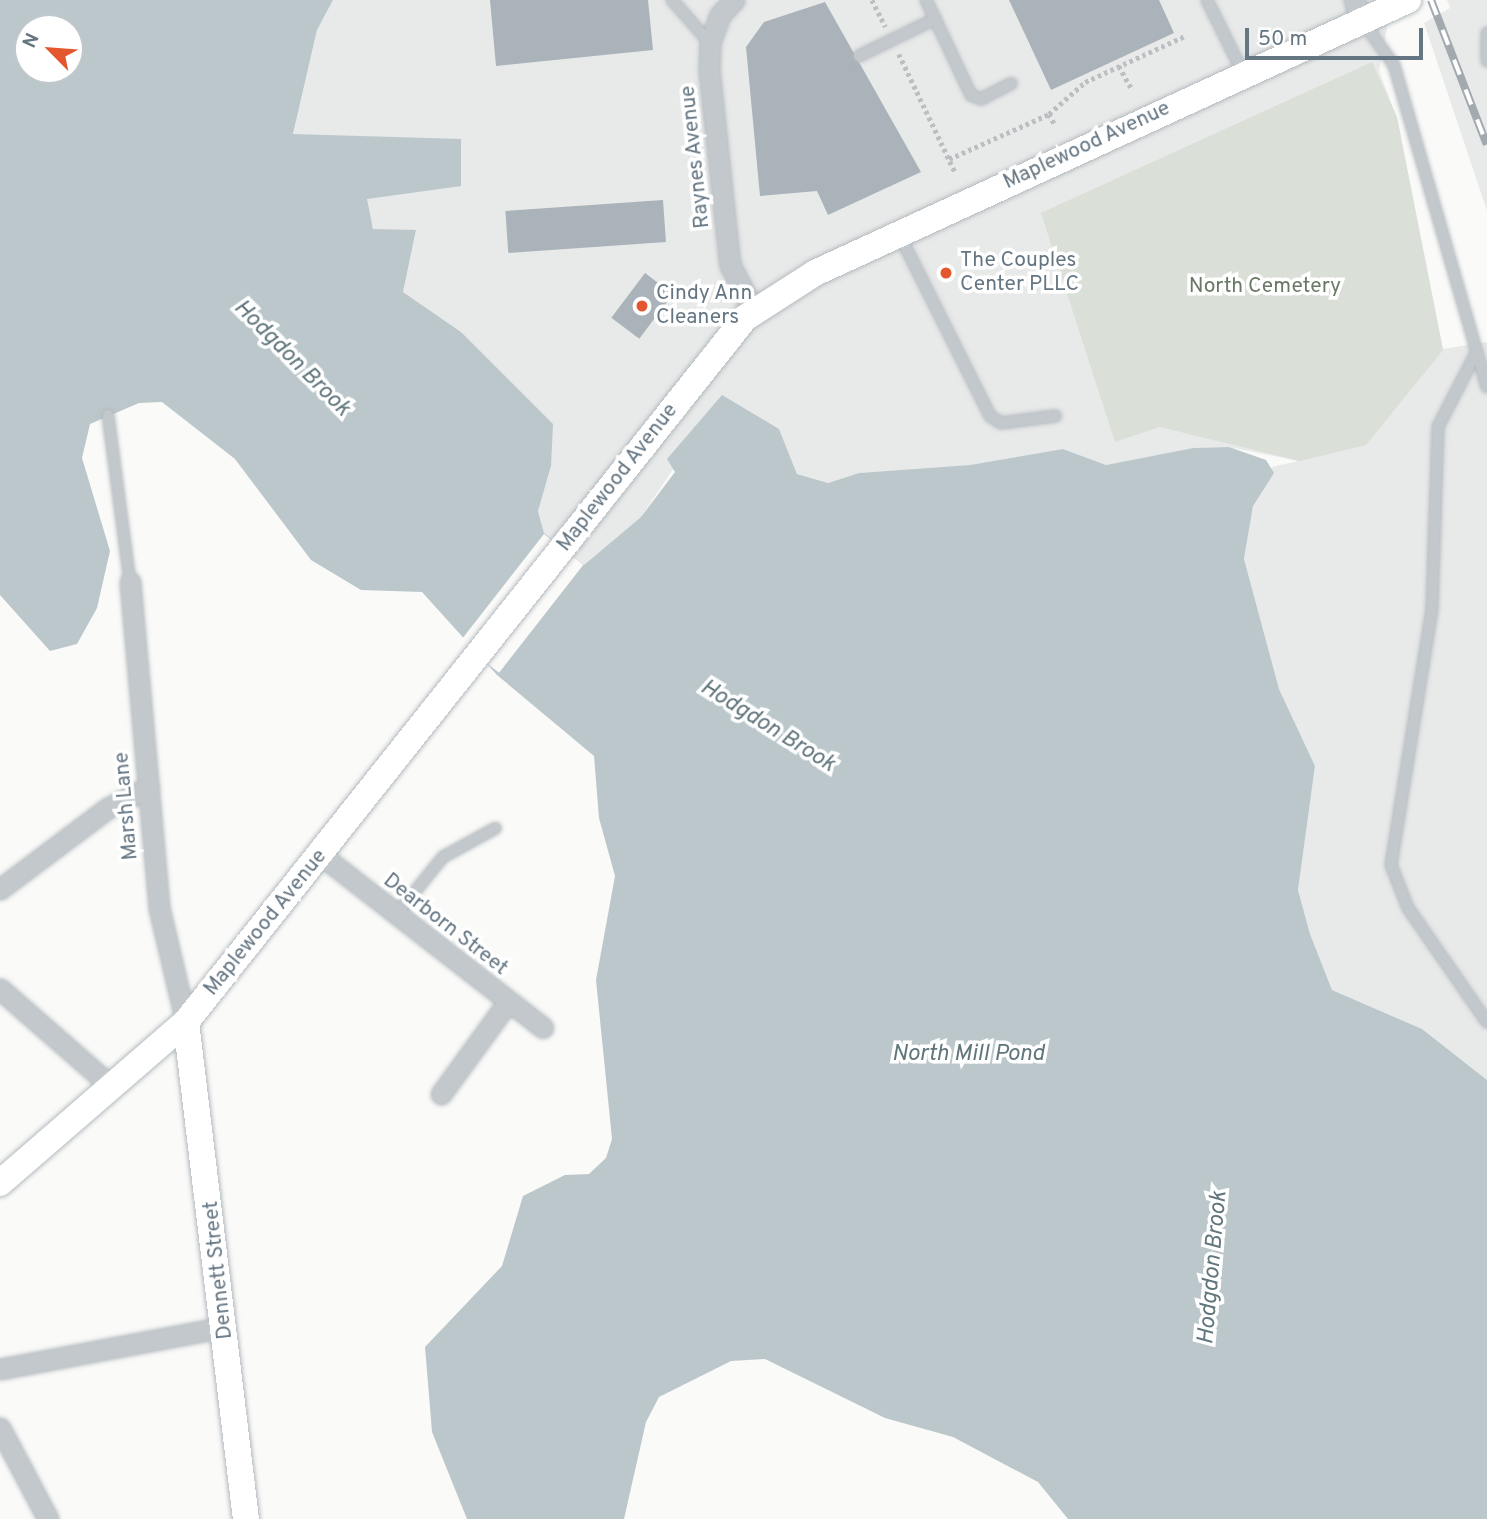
<!DOCTYPE html>
<style>
body{margin:0}
#map{position:relative;width:1487px;height:1519px;overflow:hidden;background:#fafaf8;font-family:Overpass,sans-serif}
div>[style]{position:absolute}
.built>*{inset:0;background:#e8e9e9}
.green>*{inset:0;background:#dadfd7}
.water>*{inset:0;background:#bbc7cb}
.pier>*{inset:0;background:#fafaf8;transform-origin:0 0}
.building>*{inset:0;background:#aab3b9;transform-origin:0 0}
.path>*{height:4.5px;margin-top:-2.25px;transform-origin:0;background:repeating-linear-gradient(90deg,#bbbfc2 0 3.5px,transparent 0 7px)}
.roads{filter:drop-shadow(0 0 2px #b3babf) drop-shadow(0 0 2px #b3babf)}
.lane>*{height:10px;margin:-5px;padding:0 5px;transform-origin:5px;border-radius:5px;background:#c3c8cc}
.street>*{height:19px;margin:-9.5px;padding:0 9.5px;transform-origin:9.5px;border-radius:9.5px;background:#c3c8cc}
.secondary>*{height:26px;margin:-13px;padding:0 13px;transform-origin:13px;border-radius:13px;background:#fff}
.rail>*{height:8px;margin-top:-4px;transform-origin:0;background:repeating-linear-gradient(90deg,#fff 0 16px,#a2aab0 0 32px);box-sizing:border-box;border-block:2px solid #a2aab0}
.dots>*{width:19px;height:19px;translate:-50% -50%;box-sizing:border-box;border:4px solid #fff;border-radius:50%}
span{translate:-50% -50%;white-space:nowrap;text-align:center;line-height:1.15;-webkit-text-stroke:7px #fff;paint-order:stroke}
.street-label{font-size:21px;color:#657683}
.poi-label{font-size:21px;color:#657683}
.left{translate:0 -50%;text-align:left}
.park-label{font-size:21px;color:#687a64}
.water-label{font-size:23px;color:#60757c;font-style:italic}
.north{position:absolute;left:14px;top:14px;width:70px;height:70px;box-sizing:border-box;background:#fff;border:2px solid #c1c8cd;border-radius:50%;rotate:295deg;font-size:19px;font-weight:700;line-height:28px;text-align:center;color:#657683}
.north::after{content:'';display:block;margin:auto;width:24px;height:32px;background:#e4572e;clip-path:polygon(50% 0,100% 100%,50% 72%,0 100%)}
.scale{position:absolute;left:1245px;top:28px;width:178px;height:32px;box-sizing:border-box;border:4px solid #657683;border-top:0;padding-left:9px;font-size:21px;line-height:24px;white-space:nowrap;color:#657683;-webkit-text-stroke:5px #fff;paint-order:stroke}
</style>
<div id="map">
<div class="built">
<div style="clip-path:polygon(333px 0,1392px 0,1379px 71px,1397px 118px,1443px 349px,1487px 342px,1487px 1080px,1422px 1029px,1332px 990px,1310px 934px,1298px 890px,1315px 766px,1279px 689px,1244px 559px,1253px 506px,1272px 467px,1298px 461px,1229px 447px,1193px 448px,1106px 465px,1063px 449px,970px 465px,859px 473px,828px 483px,797px 474px,779px 429px,722px 396px,641px 517px,584px 565px,544px 533px,538px 510px,551px 466px,461px 332px,403px 292px,416px 230px,374px 230px,343px 139px,293px 135px,317px 30px)"></div>
<div style="clip-path:polygon(1447px 0,1487px 0,1487px 211px,1424px 23px,1450px 8px)"></div>
</div>
<div class="green">
<div style="clip-path:polygon(1372px 62px,1397px 117px,1443px 350px,1366px 445px,1300px 461px,1160px 427px,1115px 442px,1041px 213px)"></div>
</div>
<div class="water">
<div style="clip-path:polygon(evenodd,0 0,333px 0,317px 30px,293px 134px,461px 139px,461px 186px,367px 199px,373px 229px,416px 230px,403px 292px,461px 332px,553px 424px,551px 466px,538px 511px,544px 533px,584px 565px,641px 517px,675px 472px,667px 459px,722px 395px,779px 429px,797px 474px,828px 483px,859px 473px,970px 465px,1063px 449px,1106px 465px,1193px 448px,1229px 447px,1266px 460px,1274px 473px,1253px 506px,1244px 559px,1279px 689px,1315px 766px,1298px 890px,1310px 934px,1332px 990px,1422px 1029px,1487px 1080px,1487px 1519px,1068px 1519px,1038px 1482px,953px 1437px,885px 1418px,765px 1359px,731px 1361px,659px 1397px,646px 1422px,624px 1519px,467px 1519px,432px 1432px,425px 1347px,502px 1266px,523px 1196px,565px 1175px,589px 1174px,606px 1158px,612px 1139px,596px 980px,615px 876px,599px 818px,594px 756px,497px 675px,422px 592px,361px 590px,311px 560px,235px 459px,162px 402px,139px 403px,90px 424px,82px 458px,110px 551px,97px 608px,77px 644px,50px 651px,0 595px,0 0,28px 28px,70px 28px,70px 70px,28px 70px,28px 28px)"></div>
</div>
<div class="pier">
<div style="left:544px;top:534px;width:50px;height:137px;rotate:38deg"></div>
</div>
<div class="building">
<div style="clip-path:polygon(490px 0,648px 0,653px 50px,496px 66px)"></div>
<div style="clip-path:polygon(1009px 0,1159px 0,1174px 33px,1051px 90px)"></div>
<div style="clip-path:polygon(825px 2px,921px 172px,828px 215px,817px 191px,760px 196px,746px 47px,764px 22px)"></div>
<div style="left:663px;top:200px;width:42px;height:158px;rotate:86deg"></div>
<div style="left:645px;top:273px;width:35px;height:56px;rotate:37deg"></div>
</div>
<div class="path">
<div style="left:872px;top:0;width:30px;rotate:63deg"></div>
<div style="left:899px;top:54px;width:131px;rotate:64.6deg"></div>
<div style="left:1119px;top:66px;width:26px;rotate:61deg"></div>
<div style="left:1049px;top:114px;width:13px;rotate:61deg"></div>
<div style="left:949px;top:159px;width:110px;rotate:-24.2deg"></div>
<div style="left:1049px;top:114px;width:48px;rotate:-41.6deg"></div>
<div style="left:1085px;top:82px;width:110px;rotate:-24.7deg"></div>
</div>
<div class="roads">
<div class="lane">
<div style="left:672px;top:0;width:56px;rotate:48.6deg"></div>
<div style="left:926px;top:0;width:105px;rotate:64.7deg"></div>
<div style="left:971px;top:95px;width:11px;rotate:22deg"></div>
<div style="left:981px;top:99px;width:34px;rotate:-27deg"></div>
<div style="left:1207px;top:0;width:81px;rotate:63.7deg"></div>
<div style="left:1363px;top:22px;width:53px;rotate:54.2deg"></div>
<div style="left:1394px;top:65px;width:335px;rotate:73.9deg"></div>
<div style="left:1487px;top:33px;width:28px;rotate:90deg"></div>
<div style="left:859px;top:56px;width:85px;rotate:-26deg"></div>
<div style="left:899px;top:234px;width:203px;rotate:63.4deg"></div>
<div style="left:990px;top:416px;width:13px;rotate:32deg"></div>
<div style="left:1001px;top:423px;width:55px;rotate:-7.3deg"></div>
<div style="left:1476px;top:353px;width:83px;rotate:117.2deg"></div>
<div style="left:1438px;top:427px;width:182px;rotate:91.9deg"></div>
<div style="left:1432px;top:609px;width:259px;rotate:99.1deg"></div>
<div style="left:1391px;top:865px;width:46px;rotate:68.4deg"></div>
<div style="left:1408px;top:908px;width:139px;rotate:55.3deg"></div>
<div style="left:108px;top:415px;width:168px;rotate:82.5deg"></div>
<div style="left:396px;top:915px;width:75px;rotate:-51deg"></div>
<div style="left:443px;top:857px;width:60px;rotate:-28.7deg"></div>
</div>
<div class="street">
<div style="left:734px;top:0;width:21px;rotate:133deg"></div>
<div style="left:720px;top:15px;width:29px;rotate:110deg"></div>
<div style="left:710px;top:42px;width:28px;rotate:92deg"></div>
<div style="left:709px;top:70px;width:196px;rotate:83.9deg"></div>
<div style="left:730px;top:265px;width:52px;rotate:62.4deg"></div>
<div style="left:1354px;top:0;width:20px;rotate:70deg"></div>
<div style="left:130px;top:582px;width:327px;rotate:84.9deg"></div>
<div style="left:159px;top:908px;width:117px;rotate:76.7deg"></div>
<div style="left:321px;top:855px;width:281px;rotate:37.9deg"></div>
<div style="left:0;top:889px;width:135px;rotate:-36.9deg"></div>
<div style="left:108px;top:808px;width:46px;rotate:-27.1deg"></div>
<div style="left:0;top:989px;width:149px;rotate:41.2deg"></div>
<div style="left:441px;top:1094px;width:112px;rotate:-54deg"></div>
<div style="left:0;top:1369px;width:229px;rotate:-10.6deg"></div>
<div style="left:0;top:1428px;width:103px;rotate:62.2deg"></div>
</div>
<div class="secondary">
<div style="left:186px;top:1022px;width:501px;rotate:83.12deg"></div>
<div style="left:0;top:1183px;width:246px;rotate:-40.9deg"></div>
<div style="left:186px;top:1022px;width:899px;rotate:-51.55deg"></div>
<div style="left:745px;top:318px;width:83px;rotate:-32.7deg"></div>
<div style="left:815px;top:273px;width:653px;rotate:-24.72deg"></div>
</div>
</div>
<div class="rail">
<div style="left:1431px;top:0;width:155px;rotate:68.9deg"></div>
</div>
<div class="dots">
<div style="left:946px;top:273px;background:#e4572e"></div>
<div style="left:642px;top:306px;background:#e4572e"></div>
</div>
<div class="street-label">
<span style="left:1087px;top:146px;rotate:-25deg">Maplewood Avenue</span>
<span style="left:696px;top:157px;rotate:-96deg">Raynes Avenue</span>
<span style="left:618px;top:478px;rotate:-52deg">Maplewood Avenue</span>
<span style="left:127px;top:806px;rotate:-95deg">Marsh Lane</span>
<span style="left:266px;top:923px;rotate:-51deg">Maplewood Avenue</span>
<span style="left:445px;top:925px;rotate:38deg">Dearborn Street</span>
<span style="left:219px;top:1270px;rotate:-96deg">Dennett Street</span>
</div>
<div class="poi-label">
<span class="left" style="left:960px;top:273px">The Couples<br>Center PLLC</span>
<span class="left" style="left:656px;top:306px">Cindy Ann<br>Cleaners</span>
</div>
<div class="park-label">
<span style="left:1265px;top:287px">North Cemetery</span>
</div>
<div class="water-label">
<span style="left:291px;top:359px;rotate:45deg">Hodgdon Brook</span>
<span style="left:767px;top:727px;rotate:32deg">Hodgdon Brook</span>
<span style="left:968px;top:1055px">North Mill Pond</span>
<span style="left:1214px;top:1268px;rotate:-85deg">Hodgdon Brook</span>
</div>
<div class="north">N</div>
<div class="scale">50 m</div>
</div>
